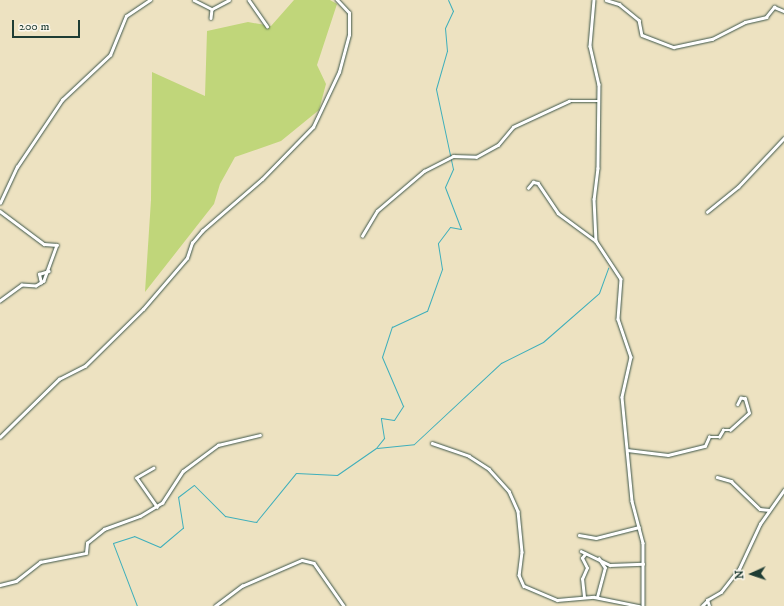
<!DOCTYPE html>
<style>
body{margin:0}
#map{position:relative;width:784px;height:606px;overflow:hidden;background:#ede2c1;font-family:"IM FELL DW Pica",serif}
div>[style]{position:absolute}
.green>*{inset:0;background:#c0d67a}
.stream>*{height:1px;margin:-0.5px;padding:0 0.5px;transform-origin:0.5px;border-radius:0.5px;background:#3fafbb}
.roads{filter:drop-shadow(0 0 1px #3e5649) drop-shadow(0 0 1px #3e5649)}
.street>*{height:2.5px;margin:-1.25px;padding:0 1.25px;transform-origin:1.25px;border-radius:1.25px;background:#fff}
span{translate:-50% -50%;white-space:nowrap;text-align:center;line-height:1.15;-webkit-text-stroke:3px #fbf7ec;paint-order:stroke}
.north{position:absolute;left:732px;top:554px;width:40px;height:40px;-webkit-text-stroke:3px #fbf7ec;paint-order:stroke;rotate:267deg;font-size:11px;font-weight:700;line-height:16px;text-align:center;color:#1f3d34}
.north::after{content:'';display:block;margin:auto;width:14px;height:18px;background:#1f3d34;clip-path:polygon(50% 0,100% 100%,50% 72%,0 100%)}
.scale{position:absolute;left:12px;top:20px;width:68px;height:18px;box-sizing:border-box;border:2px solid #1f3d34;border-top:0;padding-left:5px;font-size:12px;line-height:14px;white-space:nowrap;color:#1f3d34;-webkit-text-stroke:3px #fbf7ec;paint-order:stroke}
</style>
<div id="map">
<div class="green">
<div style="clip-path:polygon(294px 0,330px 0,337px 4px,317px 65px,326px 84px,319px 110px,281px 141px,235px 157px,220px 184px,214px 204px,145px 292px,151px 200px,152px 72px,205px 96px,207px 31px,248px 22px,271px 26px)"></div>
</div>
<div class="stream">
<div style="left:377px;top:448px;width:37px;rotate:-6deg"></div>
<div style="left:414px;top:444px;width:119px;rotate:-43deg"></div>
<div style="left:501px;top:363px;width:47px;rotate:-26.6deg"></div>
<div style="left:543px;top:342px;width:74px;rotate:-41.2deg"></div>
<div style="left:599px;top:293px;width:27px;rotate:-70deg"></div>
<div style="left:137px;top:606px;width:67px;rotate:-110.9deg"></div>
<div style="left:113px;top:543px;width:22px;rotate:-18deg"></div>
<div style="left:134px;top:536px;width:28px;rotate:23deg"></div>
<div style="left:160px;top:547px;width:30px;rotate:-40deg"></div>
<div style="left:183px;top:528px;width:31px;rotate:-99deg"></div>
<div style="left:178px;top:497px;width:20px;rotate:-37deg"></div>
<div style="left:194px;top:485px;width:44px;rotate:45deg"></div>
<div style="left:225px;top:516px;width:32px;rotate:11deg"></div>
<div style="left:256px;top:522px;width:63px;rotate:-50.8deg"></div>
<div style="left:296px;top:473px;width:41px;rotate:2.8deg"></div>
<div style="left:337px;top:475px;width:47px;rotate:-34.7deg"></div>
<div style="left:376px;top:448px;width:13px;rotate:-51deg"></div>
<div style="left:384px;top:438px;width:20px;rotate:-99deg"></div>
<div style="left:381px;top:418px;width:13px;rotate:9deg"></div>
<div style="left:394px;top:420px;width:17px;rotate:-57deg"></div>
<div style="left:403px;top:406px;width:53px;rotate:-113.2deg"></div>
<div style="left:382px;top:357px;width:32px;rotate:-72deg"></div>
<div style="left:392px;top:327px;width:38px;rotate:-25deg"></div>
<div style="left:427px;top:311px;width:45px;rotate:-70.3deg"></div>
<div style="left:442px;top:269px;width:26px;rotate:-99deg"></div>
<div style="left:438px;top:243px;width:20px;rotate:-53deg"></div>
<div style="left:450px;top:227px;width:11px;rotate:10deg"></div>
<div style="left:461px;top:229px;width:45px;rotate:-110.9deg"></div>
<div style="left:445px;top:187px;width:20px;rotate:-66deg"></div>
<div style="left:453px;top:169px;width:82px;rotate:-102deg"></div>
<div style="left:436px;top:89px;width:40px;rotate:-74deg"></div>
<div style="left:447px;top:51px;width:23px;rotate:-95deg"></div>
<div style="left:445px;top:28px;width:19px;rotate:-65deg"></div>
<div style="left:453px;top:11px;width:12px;rotate:-114deg"></div>
</div>
<div class="roads">
<div class="street">
<div style="left:194px;top:0;width:20px;rotate:27deg"></div>
<div style="left:212px;top:9px;width:9px;rotate:96deg"></div>
<div style="left:249px;top:0;width:32px;rotate:55deg"></div>
<div style="left:594px;top:0;width:46px;rotate:95deg"></div>
<div style="left:590px;top:46px;width:39px;rotate:77deg"></div>
<div style="left:599px;top:84px;width:84px;rotate:90.7deg"></div>
<div style="left:598px;top:168px;width:31px;rotate:97deg"></div>
<div style="left:594px;top:199px;width:42px;rotate:87.3deg"></div>
<div style="left:596px;top:241px;width:45px;rotate:56.7deg"></div>
<div style="left:621px;top:279px;width:40px;rotate:94.3deg"></div>
<div style="left:618px;top:319px;width:40px;rotate:71.1deg"></div>
<div style="left:631px;top:357px;width:41px;rotate:102.7deg"></div>
<div style="left:622px;top:397px;width:104px;rotate:84.5deg"></div>
<div style="left:632px;top:501px;width:43px;rotate:75.3deg"></div>
<div style="left:643px;top:543px;width:63px;rotate:90deg"></div>
<div style="left:606px;top:0;width:14px;rotate:17deg"></div>
<div style="left:619px;top:4px;width:26px;rotate:39deg"></div>
<div style="left:639px;top:20px;width:15px;rotate:79deg"></div>
<div style="left:642px;top:35px;width:34px;rotate:21deg"></div>
<div style="left:674px;top:47px;width:39px;rotate:-12deg"></div>
<div style="left:712px;top:39px;width:37px;rotate:-27deg"></div>
<div style="left:745px;top:22px;width:22px;rotate:-13deg"></div>
<div style="left:766px;top:17px;width:13px;rotate:-51deg"></div>
<div style="left:774px;top:7px;width:11px;rotate:22deg"></div>
<div style="left:212px;top:9px;width:19px;rotate:-28deg"></div>
<div style="left:528px;top:188px;width:8px;rotate:-50deg"></div>
<div style="left:533px;top:182px;width:5px;rotate:11deg"></div>
<div style="left:538px;top:183px;width:36px;rotate:56deg"></div>
<div style="left:558px;top:213px;width:47px;rotate:36.4deg"></div>
<div style="left:0;top:203px;width:40px;rotate:-65deg"></div>
<div style="left:17px;top:167px;width:81px;rotate:-56.1deg"></div>
<div style="left:62px;top:100px;width:66px;rotate:-43.2deg"></div>
<div style="left:110px;top:55px;width:42px;rotate:-67.7deg"></div>
<div style="left:126px;top:16px;width:29px;rotate:-34deg"></div>
<div style="left:0;top:211px;width:55px;rotate:36.9deg"></div>
<div style="left:44px;top:244px;width:13px;rotate:4deg"></div>
<div style="left:57px;top:245px;width:38px;rotate:110deg"></div>
<div style="left:44px;top:281px;width:9px;rotate:148deg"></div>
<div style="left:36px;top:286px;width:14px;rotate:-176deg"></div>
<div style="left:22px;top:285px;width:27px;rotate:144deg"></div>
<div style="left:707px;top:212px;width:40px;rotate:-39deg"></div>
<div style="left:738px;top:187px;width:67px;rotate:-46.8deg"></div>
<div style="left:362px;top:236px;width:29px;rotate:-59deg"></div>
<div style="left:377px;top:211px;width:62px;rotate:-40.4deg"></div>
<div style="left:424px;top:171px;width:33px;rotate:-27deg"></div>
<div style="left:453px;top:156px;width:23px;rotate:2deg"></div>
<div style="left:476px;top:157px;width:25px;rotate:-29deg"></div>
<div style="left:498px;top:145px;width:23px;rotate:-50deg"></div>
<div style="left:513px;top:127px;width:62px;rotate:-24.9deg"></div>
<div style="left:569px;top:101px;width:30px"></div>
<div style="left:41px;top:283px;width:9px;rotate:-103deg"></div>
<div style="left:39px;top:274px;width:10px;rotate:-17deg"></div>
<div style="left:0;top:437px;width:83px;rotate:-44.5deg"></div>
<div style="left:59px;top:379px;width:29px;rotate:-27deg"></div>
<div style="left:85px;top:366px;width:81px;rotate:-44.5deg"></div>
<div style="left:143px;top:309px;width:67px;rotate:-49.2deg"></div>
<div style="left:187px;top:258px;width:16px;rotate:-72deg"></div>
<div style="left:192px;top:243px;width:16px;rotate:-50deg"></div>
<div style="left:202px;top:231px;width:79px;rotate:-40.9deg"></div>
<div style="left:262px;top:179px;width:73px;rotate:-45.6deg"></div>
<div style="left:313px;top:127px;width:61px;rotate:-64.7deg"></div>
<div style="left:339px;top:72px;width:38px;rotate:-75deg"></div>
<div style="left:349px;top:35px;width:22px;rotate:-90deg"></div>
<div style="left:349px;top:13px;width:18px;rotate:-133deg"></div>
<div style="left:432px;top:443px;width:39px;rotate:19deg"></div>
<div style="left:469px;top:456px;width:24px;rotate:33deg"></div>
<div style="left:489px;top:469px;width:30px;rotate:48deg"></div>
<div style="left:509px;top:491px;width:22px;rotate:66deg"></div>
<div style="left:518px;top:511px;width:41px;rotate:84.4deg"></div>
<div style="left:522px;top:552px;width:23px;rotate:97deg"></div>
<div style="left:519px;top:575px;width:12px;rotate:66deg"></div>
<div style="left:524px;top:586px;width:36px;rotate:23deg"></div>
<div style="left:557px;top:600px;width:37px;rotate:-5deg"></div>
<div style="left:594px;top:597px;width:46px;rotate:11.3deg"></div>
<div style="left:627px;top:450px;width:41px;rotate:7deg"></div>
<div style="left:668px;top:455px;width:38px;rotate:-14deg"></div>
<div style="left:705px;top:446px;width:10px;rotate:-66deg"></div>
<div style="left:709px;top:437px;width:10px"></div>
<div style="left:719px;top:437px;width:8px;rotate:-60deg"></div>
<div style="left:723px;top:430px;width:7px"></div>
<div style="left:730px;top:430px;width:25px;rotate:-42deg"></div>
<div style="left:749px;top:413px;width:15px;rotate:-106deg"></div>
<div style="left:745px;top:399px;width:4px;rotate:-166deg"></div>
<div style="left:741px;top:398px;width:7px;rotate:117deg"></div>
<div style="left:154px;top:468px;width:20px;rotate:150deg"></div>
<div style="left:137px;top:478px;width:35px;rotate:55deg"></div>
<div style="left:717px;top:477px;width:15px;rotate:16deg"></div>
<div style="left:731px;top:481px;width:40px;rotate:44deg"></div>
<div style="left:760px;top:509px;width:9px;rotate:6deg"></div>
<div style="left:579px;top:535px;width:17px;rotate:10deg"></div>
<div style="left:596px;top:538px;width:44px;rotate:-14.3deg"></div>
<div style="left:581px;top:551px;width:32px;rotate:26deg"></div>
<div style="left:610px;top:565px;width:33px;rotate:-2deg"></div>
<div style="left:0;top:585px;width:16px;rotate:-14deg"></div>
<div style="left:16px;top:581px;width:31px;rotate:-38deg"></div>
<div style="left:40px;top:562px;width:47px;rotate:-11.1deg"></div>
<div style="left:86px;top:553px;width:10px;rotate:-84deg"></div>
<div style="left:87px;top:543px;width:22px;rotate:-39deg"></div>
<div style="left:104px;top:529px;width:38px;rotate:-20deg"></div>
<div style="left:140px;top:516px;width:26px;rotate:-31deg"></div>
<div style="left:162px;top:503px;width:38px;rotate:-57deg"></div>
<div style="left:183px;top:471px;width:44px;rotate:-36.6deg"></div>
<div style="left:218px;top:445px;width:43px;rotate:-13.4deg"></div>
<div style="left:584px;top:597px;width:18px;rotate:-96deg"></div>
<div style="left:582px;top:579px;width:12px;rotate:-66deg"></div>
<div style="left:587px;top:568px;width:11px;rotate:-117deg"></div>
<div style="left:582px;top:558px;width:5px;rotate:-53deg"></div>
<div style="left:597px;top:597px;width:30px;rotate:-75deg"></div>
<div style="left:605px;top:568px;width:11px;rotate:-124deg"></div>
<div style="left:215px;top:606px;width:34px;rotate:-37deg"></div>
<div style="left:242px;top:586px;width:65px;rotate:-23.4deg"></div>
<div style="left:302px;top:560px;width:12px;rotate:14deg"></div>
<div style="left:314px;top:563px;width:52px;rotate:55.1deg"></div>
<div style="left:702px;top:606px;width:7px;rotate:-45deg"></div>
<div style="left:709px;top:606px;width:6px;rotate:-108deg"></div>
<div style="left:707px;top:600px;width:16px;rotate:-30deg"></div>
<div style="left:721px;top:592px;width:29px;rotate:-52deg"></div>
<div style="left:739px;top:569px;width:50px;rotate:-65deg"></div>
<div style="left:760px;top:524px;width:42px;rotate:-54.8deg"></div>
</div>
</div>
<div class="north">N</div>
<div class="scale">200 m</div>
</div>
